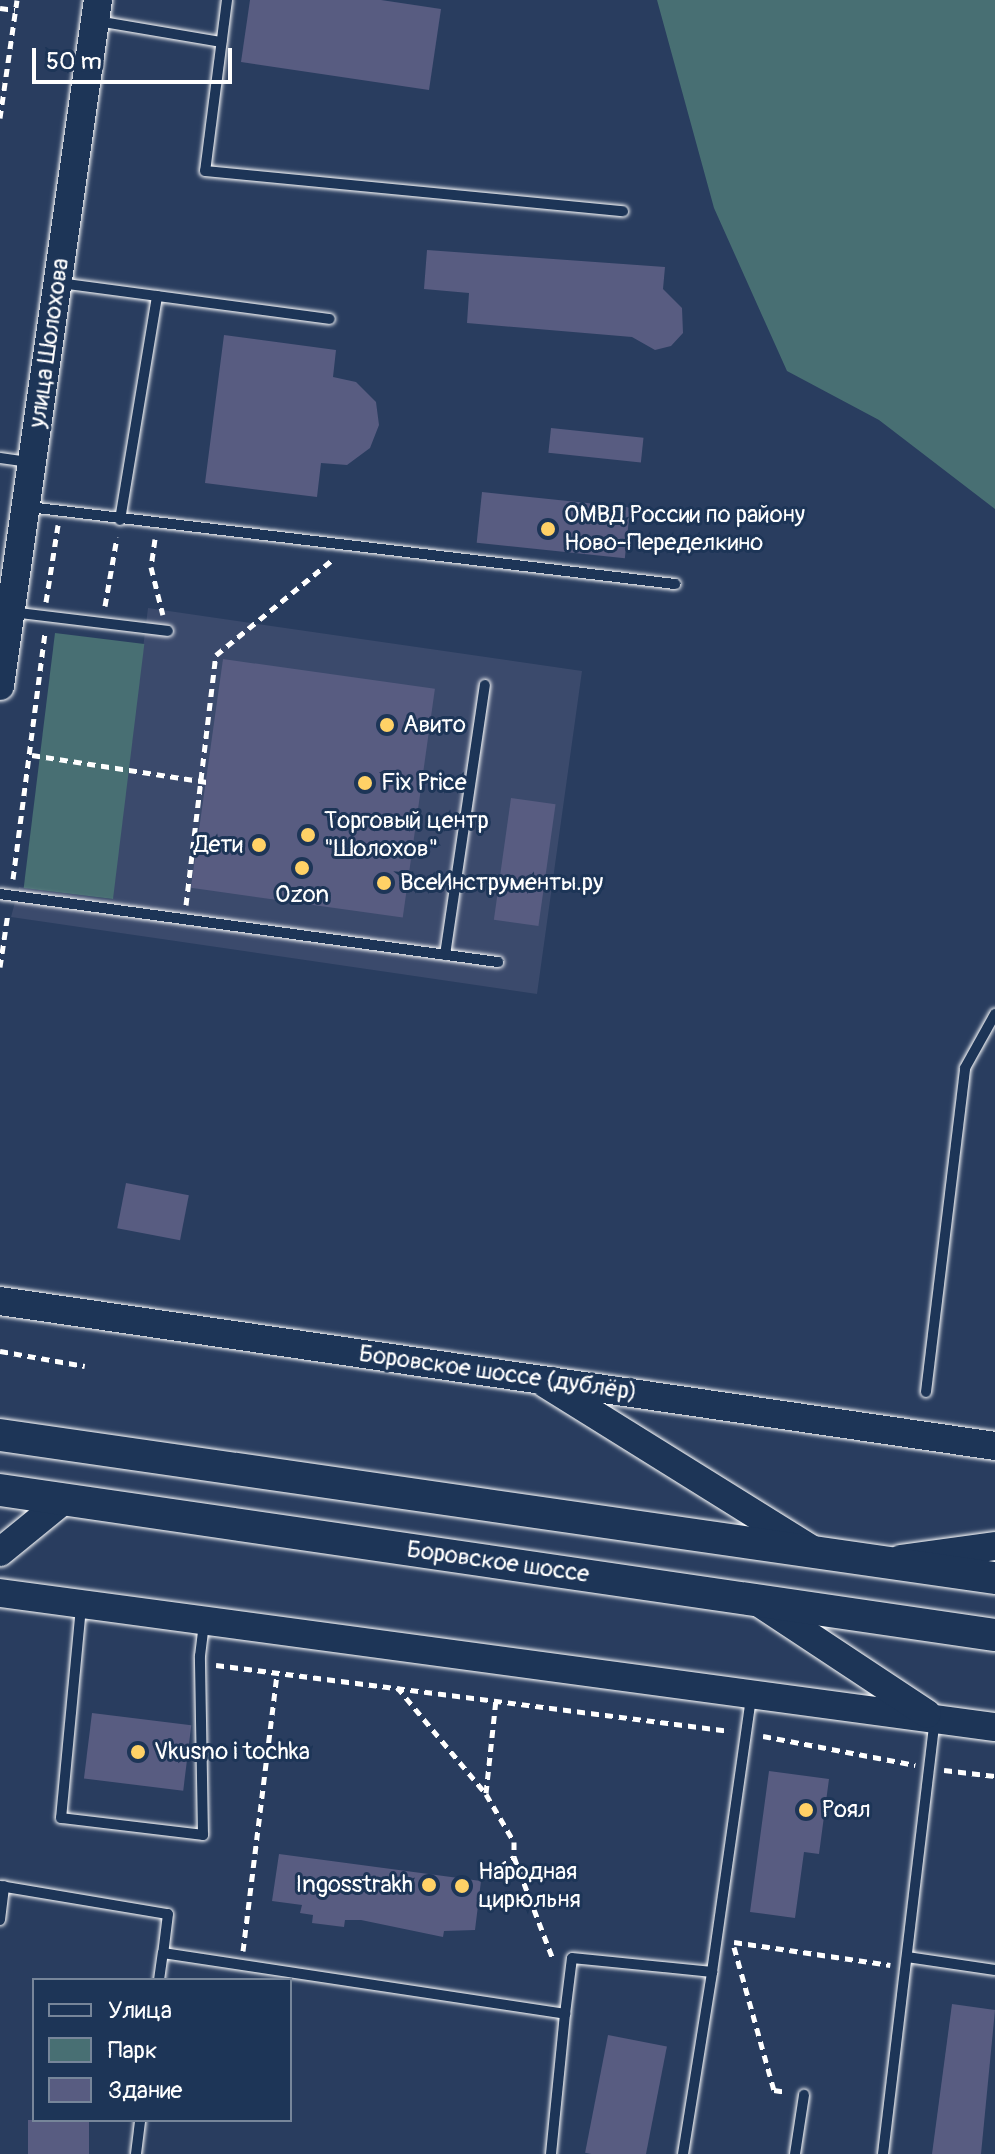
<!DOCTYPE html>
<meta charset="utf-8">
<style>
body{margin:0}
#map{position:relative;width:995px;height:2154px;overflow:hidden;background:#293d5f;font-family:Pangolin,sans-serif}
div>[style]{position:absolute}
.built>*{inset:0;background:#3b4a6c}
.green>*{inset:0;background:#486f73;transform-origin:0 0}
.building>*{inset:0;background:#585c81;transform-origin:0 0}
.path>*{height:5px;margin-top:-2.5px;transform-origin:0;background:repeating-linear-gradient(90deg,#fff 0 8px,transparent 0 14px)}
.roads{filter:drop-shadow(0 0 2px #fff) drop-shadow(0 0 2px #fff)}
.lane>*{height:10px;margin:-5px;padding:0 5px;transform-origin:5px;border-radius:5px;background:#1d3557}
.secondary>*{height:28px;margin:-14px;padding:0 14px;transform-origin:14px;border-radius:14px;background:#1d3557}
.primary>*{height:32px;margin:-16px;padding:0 16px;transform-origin:16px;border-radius:16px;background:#1d3557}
.dots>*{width:22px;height:22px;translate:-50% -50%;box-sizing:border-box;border:4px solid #1d3557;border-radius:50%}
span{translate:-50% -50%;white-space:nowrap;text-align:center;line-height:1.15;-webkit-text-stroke:6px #1d3557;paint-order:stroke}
.street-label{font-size:24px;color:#fff}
.poi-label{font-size:24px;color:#fff}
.left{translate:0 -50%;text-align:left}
.right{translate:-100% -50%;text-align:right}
.legend{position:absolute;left:32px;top:1978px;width:260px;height:144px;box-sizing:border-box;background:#1d3557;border:2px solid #77869a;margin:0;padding:10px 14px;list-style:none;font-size:24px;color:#fff}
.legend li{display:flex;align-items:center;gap:16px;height:40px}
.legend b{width:40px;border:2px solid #77869a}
.scale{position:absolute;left:32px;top:48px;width:200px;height:36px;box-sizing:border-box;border:4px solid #fff;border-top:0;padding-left:10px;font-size:24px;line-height:28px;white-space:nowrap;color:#fff;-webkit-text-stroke:6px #1d3557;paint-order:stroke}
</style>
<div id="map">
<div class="built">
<div style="clip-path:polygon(148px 608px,582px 671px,537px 994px,11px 917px,19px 887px,112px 899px)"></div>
</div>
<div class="green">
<div style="clip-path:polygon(657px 0,995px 0,995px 509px,879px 420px,787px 371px,714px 208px)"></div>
<div style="left:55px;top:633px;width:90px;height:257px;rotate:7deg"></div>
</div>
<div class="building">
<div style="clip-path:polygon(250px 0,381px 0,441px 9px,429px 90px,241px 62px)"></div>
<div style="clip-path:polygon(427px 250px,665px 267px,663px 289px,682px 308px,683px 333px,671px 346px,655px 350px,632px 337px,467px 323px,469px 293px,424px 289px)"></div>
<div style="clip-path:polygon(224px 335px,336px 350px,333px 377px,356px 382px,376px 402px,379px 425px,370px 448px,347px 465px,321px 463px,317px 497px,205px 483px)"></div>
<div style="left:551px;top:428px;width:93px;height:25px;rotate:6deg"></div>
<div style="left:482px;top:492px;width:149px;height:51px;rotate:6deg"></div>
<div style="left:223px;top:659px;width:214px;height:231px;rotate:8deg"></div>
<div style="left:511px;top:798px;width:45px;height:123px;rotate:8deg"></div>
<div style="left:126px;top:1183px;width:64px;height:46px;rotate:11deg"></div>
<div style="left:92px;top:1713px;width:100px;height:66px;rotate:7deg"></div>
<div style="clip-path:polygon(769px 1771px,829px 1779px,819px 1854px,804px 1852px,795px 1918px,750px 1912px)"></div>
<div style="clip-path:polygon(279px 1854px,481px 1881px,475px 1930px,444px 1931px,443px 1937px,361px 1920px,345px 1920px,344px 1927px,312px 1923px,313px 1915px,300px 1913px,302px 1905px,272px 1901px)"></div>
<div style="clip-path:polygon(952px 2004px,995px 2010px,981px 2154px,932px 2154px)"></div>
<div style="left:608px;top:2035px;width:60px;height:120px;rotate:11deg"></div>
<div style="left:28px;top:2120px;width:61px;height:34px"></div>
</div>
<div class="path">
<div style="left:0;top:8px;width:15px;rotate:8deg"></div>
<div style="left:0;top:118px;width:119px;rotate:-81.8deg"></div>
<div style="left:155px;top:539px;width:28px;rotate:98deg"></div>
<div style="left:151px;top:567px;width:49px;rotate:76deg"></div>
<div style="left:46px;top:602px;width:78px;rotate:-81.1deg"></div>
<div style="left:105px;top:606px;width:70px;rotate:-80.1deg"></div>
<div style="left:32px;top:755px;width:177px;rotate:8.8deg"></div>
<div style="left:13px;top:879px;width:249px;rotate:-82.6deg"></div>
<div style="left:186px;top:905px;width:252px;rotate:-83.2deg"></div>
<div style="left:216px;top:655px;width:150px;rotate:-39.3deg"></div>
<div style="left:0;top:967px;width:55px;rotate:-81.6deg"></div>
<div style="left:0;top:1351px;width:86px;rotate:10deg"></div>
<div style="left:216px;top:1665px;width:518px;rotate:7.32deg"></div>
<div style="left:397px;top:1687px;width:139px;rotate:50.2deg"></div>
<div style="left:486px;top:1794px;width:56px;rotate:59.7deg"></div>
<div style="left:514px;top:1842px;width:15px;rotate:90deg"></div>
<div style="left:514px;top:1857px;width:109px;rotate:69.1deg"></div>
<div style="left:763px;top:1736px;width:155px;rotate:10.8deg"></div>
<div style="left:944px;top:1770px;width:51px;rotate:6.7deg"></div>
<div style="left:486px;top:1793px;width:94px;rotate:-83.9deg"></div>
<div style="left:500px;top:1867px;width:17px;rotate:-36deg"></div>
<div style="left:734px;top:1942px;width:158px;rotate:8.4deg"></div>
<div style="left:734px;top:1947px;width:148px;rotate:74.4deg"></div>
<div style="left:774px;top:2090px;width:13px;rotate:9deg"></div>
<div style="left:243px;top:1951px;width:279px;rotate:-83deg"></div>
</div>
<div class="roads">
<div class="lane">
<div style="left:227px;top:0;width:172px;rotate:97.3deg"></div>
<div style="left:205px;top:171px;width:420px;rotate:5.5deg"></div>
<div style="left:97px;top:21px;width:126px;rotate:9.6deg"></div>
<div style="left:60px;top:283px;width:272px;rotate:7.6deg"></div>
<div style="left:0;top:458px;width:30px;rotate:8deg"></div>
<div style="left:29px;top:507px;width:651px;rotate:6.8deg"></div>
<div style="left:120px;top:520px;width:227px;rotate:-80.6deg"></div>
<div style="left:11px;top:612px;width:158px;rotate:6.9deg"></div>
<div style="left:0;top:894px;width:503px;rotate:7.78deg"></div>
<div style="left:445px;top:955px;width:273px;rotate:-81.6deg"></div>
<div style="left:926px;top:1392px;width:326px;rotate:-83.1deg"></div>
<div style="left:965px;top:1068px;width:62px;rotate:-60.9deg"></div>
<div style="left:81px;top:1607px;width:212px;rotate:95.4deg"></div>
<div style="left:61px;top:1818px;width:143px;rotate:6.8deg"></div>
<div style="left:203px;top:1835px;width:179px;rotate:-91deg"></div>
<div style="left:200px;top:1656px;width:34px;rotate:-83deg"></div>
<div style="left:0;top:1886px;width:170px;rotate:9.5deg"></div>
<div style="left:168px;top:1914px;width:39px;rotate:97deg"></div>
<div style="left:163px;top:1953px;width:407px;rotate:8.6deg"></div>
<div style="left:565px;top:2014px;width:56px;rotate:-82.9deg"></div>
<div style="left:572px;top:1958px;width:141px;rotate:5.7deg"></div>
<div style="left:712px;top:1972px;width:278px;rotate:-81.9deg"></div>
<div style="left:0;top:1920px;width:34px;rotate:-83deg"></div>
<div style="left:907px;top:1957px;width:89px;rotate:8.4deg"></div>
<div style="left:159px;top:1980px;width:27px;rotate:-82deg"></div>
<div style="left:136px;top:2154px;width:34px;rotate:-83deg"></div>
<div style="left:551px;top:2154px;width:141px;rotate:-84.3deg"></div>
<div style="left:683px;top:2154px;width:184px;rotate:-80.9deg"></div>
<div style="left:795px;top:2154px;width:60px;rotate:-81.3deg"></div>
<div style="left:883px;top:2154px;width:436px;rotate:-83.2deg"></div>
</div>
<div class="secondary">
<div style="left:0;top:686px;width:693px;rotate:-81.87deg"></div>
<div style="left:0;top:1301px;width:1006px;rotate:8.29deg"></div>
<div style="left:546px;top:1384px;width:314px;rotate:31.9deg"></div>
<div style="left:0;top:1552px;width:84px;rotate:-39.2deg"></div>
<div style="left:901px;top:1559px;width:95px;rotate:-7.9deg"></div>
<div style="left:0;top:1593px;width:1004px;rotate:7.67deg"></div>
<div style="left:755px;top:1600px;width:206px;rotate:33.5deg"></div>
</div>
<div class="primary">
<div style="left:0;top:1435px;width:1005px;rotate:8.18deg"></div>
<div style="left:0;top:1490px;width:1006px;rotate:8.29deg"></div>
</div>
</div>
<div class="dots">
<div style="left:548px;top:529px;background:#ffd166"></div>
<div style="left:387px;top:725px;background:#ffd166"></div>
<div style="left:365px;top:783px;background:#ffd166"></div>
<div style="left:308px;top:835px;background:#ffd166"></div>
<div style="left:259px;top:845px;background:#ffd166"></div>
<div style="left:302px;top:868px;background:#ffd166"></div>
<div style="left:384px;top:883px;background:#ffd166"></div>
<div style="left:138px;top:1752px;background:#ffd166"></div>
<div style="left:806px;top:1810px;background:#ffd166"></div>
<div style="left:429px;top:1885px;background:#ffd166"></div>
<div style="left:462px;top:1886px;background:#ffd166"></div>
</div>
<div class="street-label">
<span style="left:49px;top:343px;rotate:-82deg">улица Шолохова</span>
<span style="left:498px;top:1373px;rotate:8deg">Боровское шоссе (дублёр)</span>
<span style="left:498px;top:1562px;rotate:8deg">Боровское шоссе</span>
</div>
<div class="poi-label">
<span class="left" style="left:564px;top:529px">ОМВД России по району<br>Ново-Переделкино</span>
<span class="left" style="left:403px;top:725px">Авито</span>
<span class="left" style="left:381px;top:783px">Fix Price</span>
<span class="left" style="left:324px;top:835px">Торговый центр<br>"Шолохов"</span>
<span class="right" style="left:243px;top:845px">Дети</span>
<span class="left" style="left:400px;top:883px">ВсеИнструменты.ру</span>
<span style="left:302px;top:895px">Ozon</span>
<span class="left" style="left:154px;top:1752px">Vkusno i tochka</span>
<span class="left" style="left:822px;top:1810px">Роял</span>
<span class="left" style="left:478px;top:1886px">Народная<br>цирюльня</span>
<span class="right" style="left:413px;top:1885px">Ingosstrakh</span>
</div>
<ul class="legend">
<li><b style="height:10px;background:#1d3557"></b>Улица</li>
<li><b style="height:22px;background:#486f73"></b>Парк</li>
<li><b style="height:22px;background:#585c81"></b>Здание</li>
</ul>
<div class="scale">50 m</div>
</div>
